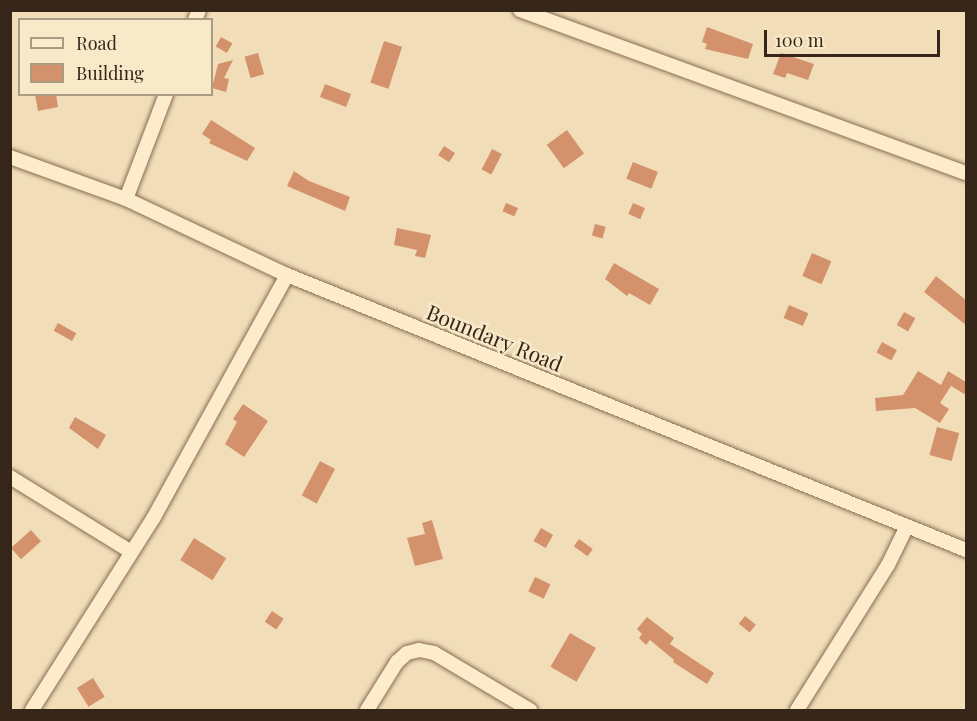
<!DOCTYPE html>
<style>
body{margin:0}
#map{position:relative;width:977px;height:721px;overflow:hidden;background:#f1deb9;font-family:"Playfair Display",serif}
div>[style]{position:absolute}
.building>*{inset:0;background:#d3926b;transform-origin:0 0}
.roads{filter:drop-shadow(0 0 2px #896d52) drop-shadow(0 0 2px #896d52)}
.minor>*{height:14px;margin:-7px;padding:0 7px;transform-origin:7px;border-radius:7px;background:#fceccc}
span{translate:-50% -50%;white-space:nowrap;text-align:center;line-height:1.15;-webkit-text-stroke:5px #f8e9c9;paint-order:stroke}
.street-label{font-size:21px;color:#362619}
.frame{position:absolute;inset:0;border:12px solid #362619;pointer-events:none}
.legend{position:absolute;left:18px;top:18px;width:195px;height:78px;box-sizing:border-box;background:#f8e9c9;border:2px solid #aa9b83;margin:0;padding:8px 10px;list-style:none;font-size:18px;color:#362619}
.legend li{display:flex;align-items:center;gap:12px;height:30px}
.legend b{width:30px;border:2px solid #aa9b83}
.scale{position:absolute;left:764px;top:30px;width:176px;height:27px;box-sizing:border-box;border:3px solid #362619;border-top:0;padding-left:8px;font-size:18px;line-height:21px;white-space:nowrap;color:#362619;-webkit-text-stroke:4px #f8e9c9;paint-order:stroke}
</style>
<div id="map">
<div class="building">
<div style="clip-path:polygon(707px 27px,753px 44px,748px 59px,705px 49px,707px 44px,702px 42px)"></div>
<div style="left:221px;top:37px;width:13px;height:11px;rotate:29deg"></div>
<div style="left:384px;top:41px;width:19px;height:44px;rotate:18deg"></div>
<div style="left:258px;top:53px;width:22px;height:14px;rotate:74deg"></div>
<div style="clip-path:polygon(781px 53px,814px 64px,808px 80px,787px 73px,785px 78px,773px 74px)"></div>
<div style="clip-path:polygon(233px 60px,224px 78px,229px 79px,226px 92px,212px 88px,218px 64px)"></div>
<div style="left:325px;top:84px;width:28px;height:14px;rotate:21deg"></div>
<div style="clip-path:polygon(35px 94px,56px 94px,58px 107px,38px 111px)"></div>
<div style="clip-path:polygon(211px 120px,255px 148px,247px 161px,209px 143px,211px 140px,202px 134px)"></div>
<div style="left:567px;top:130px;width:29px;height:25px;rotate:54deg"></div>
<div style="left:444px;top:146px;width:13px;height:11px;rotate:32deg"></div>
<div style="left:492px;top:149px;width:11px;height:23px;rotate:27deg"></div>
<div style="left:633px;top:162px;width:27px;height:18px;rotate:22deg"></div>
<div style="clip-path:polygon(294px 171px,309px 181px,350px 197px,345px 211px,287px 186px)"></div>
<div style="left:506px;top:203px;width:13px;height:9px;rotate:23deg"></div>
<div style="left:633px;top:203px;width:13px;height:12px;rotate:23deg"></div>
<div style="left:595px;top:224px;width:11px;height:12px;rotate:15deg"></div>
<div style="clip-path:polygon(397px 228px,431px 235px,425px 258px,415px 256px,417px 250px,394px 245px)"></div>
<div style="left:812px;top:253px;width:21px;height:25px;rotate:23deg"></div>
<div style="clip-path:polygon(614px 263px,659px 289px,650px 305px,629px 293px,627px 296px,605px 279px)"></div>
<div style="clip-path:polygon(936px 276px,966px 300px,966px 325px,924px 292px)"></div>
<div style="left:789px;top:305px;width:21px;height:14px;rotate:23deg"></div>
<div style="left:904px;top:312px;width:13px;height:15px;rotate:29deg"></div>
<div style="left:58px;top:323px;width:21px;height:9px;rotate:29deg"></div>
<div style="left:882px;top:342px;width:17px;height:12px;rotate:28deg"></div>
<div style="clip-path:polygon(918px 371px,941px 385px,948px 371px,966px 382px,966px 395px,951px 386px,940px 403px,949px 409px,940px 423px,915px 408px,876px 411px,875px 398px,903px 395px)"></div>
<div style="clip-path:polygon(243px 404px,268px 421px,244px 457px,225px 444px,237px 422px,233px 419px)"></div>
<div style="clip-path:polygon(75px 417px,106px 435px,98px 449px,69px 428px)"></div>
<div style="left:937px;top:427px;width:23px;height:29px;rotate:15deg"></div>
<div style="left:320px;top:461px;width:17px;height:39px;rotate:28deg"></div>
<div style="clip-path:polygon(432px 520px,443px 559px,415px 566px,407px 538px,425px 534px,422px 523px)"></div>
<div style="left:541px;top:528px;width:14px;height:15px;rotate:30deg"></div>
<div style="left:31px;top:530px;width:15px;height:27px;rotate:48deg"></div>
<div style="left:194px;top:538px;width:38px;height:26px;rotate:32deg"></div>
<div style="left:579px;top:539px;width:17px;height:9px;rotate:36deg"></div>
<div style="left:535px;top:577px;width:17px;height:16px;rotate:25deg"></div>
<div style="left:272px;top:611px;width:14px;height:13px;rotate:34deg"></div>
<div style="left:745px;top:616px;width:14px;height:10px;rotate:39deg"></div>
<div style="clip-path:polygon(647px 617px,674px 638px,670px 644px,714px 673px,707px 684px,673px 662px,674px 660px,650px 640px,646px 645px,639px 638px,642px 634px,637px 629px)"></div>
<div style="left:570px;top:633px;width:30px;height:39px;rotate:30deg"></div>
<div style="left:93px;top:678px;width:22px;height:19px;rotate:58deg"></div>
</div>
<div class="roads">
<div class="minor">
<div style="left:520px;top:10px;width:475px;rotate:20.1deg"></div>
<div style="left:195px;top:20px;width:11px;rotate:-68deg"></div>
<div style="left:10px;top:157px;width:123px;rotate:19.9deg"></div>
<div style="left:126px;top:199px;width:178px;rotate:25.3deg"></div>
<div style="left:287px;top:275px;width:733px;rotate:22.05deg"></div>
<div style="left:126px;top:199px;width:112px;rotate:-69.1deg"></div>
<div style="left:10px;top:477px;width:141px;rotate:31.7deg"></div>
<div style="left:32px;top:710px;width:228px;rotate:-57.7deg"></div>
<div style="left:154px;top:517px;width:276px;rotate:-61.2deg"></div>
<div style="left:367px;top:710px;width:57px;rotate:-58deg"></div>
<div style="left:397px;top:662px;width:13px;rotate:-42deg"></div>
<div style="left:407px;top:653px;width:12px;rotate:-14deg"></div>
<div style="left:419px;top:650px;width:15px;rotate:11deg"></div>
<div style="left:434px;top:653px;width:112px;rotate:30.7deg"></div>
<div style="left:797px;top:710px;width:171px;rotate:-57.9deg"></div>
<div style="left:888px;top:565px;width:43px;rotate:-64deg"></div>
</div>
</div>
<div class="street-label">
<span style="left:495px;top:337px;rotate:22deg">Boundary Road</span>
</div>
<div class="frame"></div>
<ul class="legend">
<li><b style="height:8px;background:#fceccc"></b>Road</li>
<li><b style="height:16px;background:#d3926b"></b>Building</li>
</ul>
<div class="scale">100 m</div>
</div>
